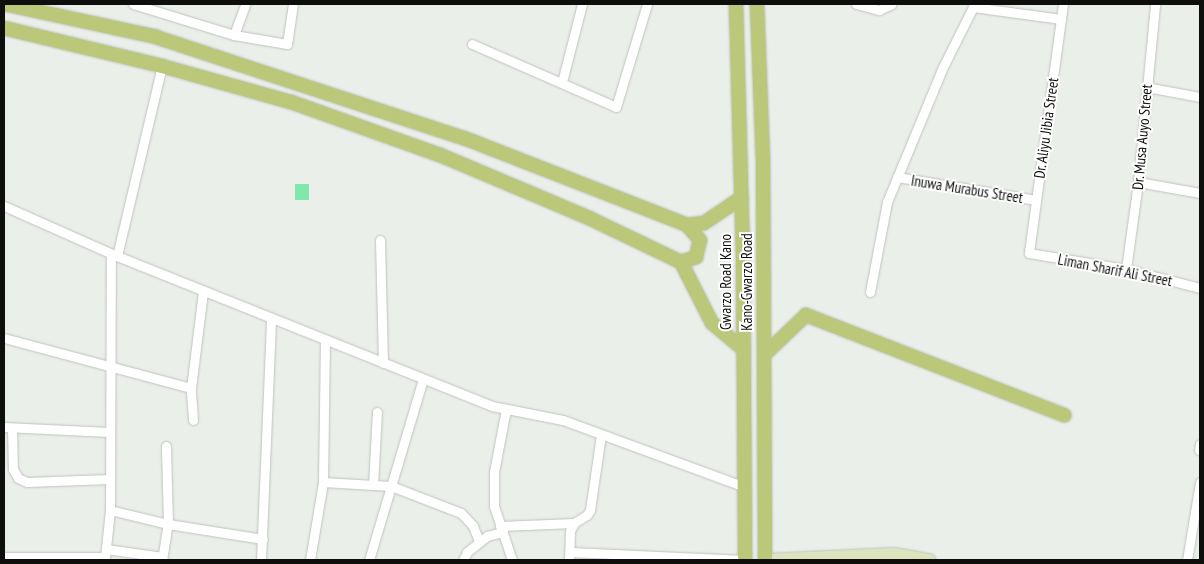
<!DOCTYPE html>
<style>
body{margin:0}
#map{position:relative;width:1204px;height:564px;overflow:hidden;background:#ebefea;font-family:"PT Sans Narrow",sans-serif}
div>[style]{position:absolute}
.building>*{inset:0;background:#80e8ad;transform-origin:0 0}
.roads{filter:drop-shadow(0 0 1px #bfc3be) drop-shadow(0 0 1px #bfc3be)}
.street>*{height:9px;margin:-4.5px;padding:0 4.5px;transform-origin:4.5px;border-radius:4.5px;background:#fff}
.secondary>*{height:12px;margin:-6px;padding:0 6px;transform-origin:6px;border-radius:6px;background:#dde3bc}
.primary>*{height:14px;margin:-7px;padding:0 7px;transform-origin:7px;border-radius:7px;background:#bbc87a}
span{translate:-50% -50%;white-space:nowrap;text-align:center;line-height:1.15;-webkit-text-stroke:4px #fff;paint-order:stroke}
.street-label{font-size:15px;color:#0e0f0d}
.frame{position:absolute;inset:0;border:5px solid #0e0f0d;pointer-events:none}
</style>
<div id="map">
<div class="building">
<div style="left:295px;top:184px;width:14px;height:16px"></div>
</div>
<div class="roads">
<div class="street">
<div style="left:133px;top:4px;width:106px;rotate:17.1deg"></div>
<div style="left:234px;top:35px;width:54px;rotate:9.6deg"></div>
<div style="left:287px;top:44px;width:40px;rotate:-81.5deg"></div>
<div style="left:856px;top:4px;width:24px;rotate:15deg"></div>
<div style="left:879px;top:10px;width:14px;rotate:-25deg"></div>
<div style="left:1063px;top:4px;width:251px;rotate:97.8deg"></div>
<div style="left:1029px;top:253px;width:98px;rotate:9.4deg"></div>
<div style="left:1126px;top:269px;width:76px;rotate:14.4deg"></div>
<div style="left:234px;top:35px;width:33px;rotate:-70deg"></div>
<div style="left:472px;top:44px;width:157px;rotate:23.6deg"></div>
<div style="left:616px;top:107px;width:108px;rotate:-73.2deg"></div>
<div style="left:562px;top:82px;width:81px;rotate:-75.6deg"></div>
<div style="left:1146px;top:87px;width:55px;rotate:10.5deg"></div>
<div style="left:897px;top:177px;width:141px;rotate:9.4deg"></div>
<div style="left:1138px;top:182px;width:63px;rotate:10.1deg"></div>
<div style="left:4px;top:206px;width:124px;rotate:23.9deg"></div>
<div style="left:117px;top:256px;width:404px;rotate:21.8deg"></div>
<div style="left:492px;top:406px;width:72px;rotate:11.2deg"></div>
<div style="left:563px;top:420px;width:194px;rotate:20.2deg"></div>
<div style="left:380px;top:240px;width:123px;rotate:88.6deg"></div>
<div style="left:117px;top:256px;width:195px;rotate:-76.7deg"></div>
<div style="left:1126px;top:269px;width:88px;rotate:-82.1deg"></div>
<div style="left:1138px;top:182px;width:179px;rotate:-84.5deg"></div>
<div style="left:870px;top:292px;width:92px;rotate:-79.3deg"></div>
<div style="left:887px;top:202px;width:144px;rotate:-67.5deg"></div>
<div style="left:942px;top:69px;width:69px;rotate:-63.4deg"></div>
<div style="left:973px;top:7px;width:89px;rotate:7.8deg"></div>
<div style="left:4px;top:338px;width:194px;rotate:15deg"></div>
<div style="left:506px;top:409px;width:64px;rotate:100.8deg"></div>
<div style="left:494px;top:472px;width:34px;rotate:90deg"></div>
<div style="left:494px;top:506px;width:57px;rotate:71.6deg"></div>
<div style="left:193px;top:420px;width:32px;rotate:-94deg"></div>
<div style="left:191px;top:388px;width:98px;rotate:-82.9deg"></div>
<div style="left:4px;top:427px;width:106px;rotate:2.7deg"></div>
<div style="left:12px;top:429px;width:40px;rotate:88.6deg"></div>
<div style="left:13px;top:469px;width:10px;rotate:61deg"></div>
<div style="left:18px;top:478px;width:10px;rotate:24deg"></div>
<div style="left:27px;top:482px;width:83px;rotate:-2.1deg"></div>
<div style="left:1199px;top:450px;width:6px;rotate:-81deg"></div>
<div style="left:323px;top:482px;width:68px;rotate:3.4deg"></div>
<div style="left:391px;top:486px;width:75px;rotate:21.1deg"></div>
<div style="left:461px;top:513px;width:18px;rotate:47deg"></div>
<div style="left:473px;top:526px;width:17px;rotate:69deg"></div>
<div style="left:373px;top:485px;width:73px;rotate:-86.9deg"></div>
<div style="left:110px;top:510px;width:60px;rotate:13.6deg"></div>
<div style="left:168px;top:524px;width:96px;rotate:9deg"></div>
<div style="left:500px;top:526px;width:74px;rotate:-2.3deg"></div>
<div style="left:106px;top:549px;width:57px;rotate:8.1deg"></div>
<div style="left:570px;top:552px;width:175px;rotate:2.6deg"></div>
<div style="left:4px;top:557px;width:101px"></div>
<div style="left:105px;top:557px;width:47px;rotate:-83.9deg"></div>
<div style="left:110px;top:510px;width:256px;rotate:-89.8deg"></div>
<div style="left:162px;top:560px;width:36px;rotate:-81deg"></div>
<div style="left:168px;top:524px;width:78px;rotate:-91.5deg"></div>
<div style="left:261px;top:560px;width:242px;rotate:-87.6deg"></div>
<div style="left:310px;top:560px;width:79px;rotate:-80.5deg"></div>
<div style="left:323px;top:482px;width:142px;rotate:-89.2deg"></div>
<div style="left:369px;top:560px;width:189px;rotate:-73.4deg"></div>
<div style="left:463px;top:560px;width:9px;rotate:-63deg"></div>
<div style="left:467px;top:552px;width:26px;rotate:-39deg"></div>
<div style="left:487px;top:536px;width:16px;rotate:-15deg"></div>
<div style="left:569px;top:560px;width:29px;rotate:-88deg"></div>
<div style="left:570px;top:531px;width:9px;rotate:-63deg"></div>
<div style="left:574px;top:523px;width:15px;rotate:-32deg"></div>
<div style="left:587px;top:515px;width:6px;rotate:-59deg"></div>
<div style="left:590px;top:510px;width:76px;rotate:-81.7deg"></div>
<div style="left:1187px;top:560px;width:79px;rotate:-80.5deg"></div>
</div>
<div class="secondary">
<div style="left:766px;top:560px;width:128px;rotate:-2.7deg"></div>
<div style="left:894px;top:554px;width:36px;rotate:10deg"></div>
</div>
<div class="primary">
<div style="left:4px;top:4px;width:156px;rotate:12.2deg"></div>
<div style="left:156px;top:37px;width:324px;rotate:18.2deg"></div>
<div style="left:464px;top:138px;width:239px;rotate:21.3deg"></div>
<div style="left:687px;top:225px;width:17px;rotate:-7deg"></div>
<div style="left:704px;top:223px;width:45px;rotate:-34deg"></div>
<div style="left:736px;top:4px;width:252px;rotate:88.4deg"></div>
<div style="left:743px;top:256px;width:304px;rotate:89.6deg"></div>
<div style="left:757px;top:4px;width:158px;rotate:87.8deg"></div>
<div style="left:763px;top:162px;width:398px;rotate:89.7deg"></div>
<div style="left:4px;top:28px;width:163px;rotate:13.5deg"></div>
<div style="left:162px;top:66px;width:134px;rotate:15.6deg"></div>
<div style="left:291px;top:102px;width:158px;rotate:19.6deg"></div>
<div style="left:440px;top:155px;width:162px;rotate:22.9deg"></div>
<div style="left:589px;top:218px;width:102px;rotate:25.6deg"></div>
<div style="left:681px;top:262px;width:68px;rotate:63.1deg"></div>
<div style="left:712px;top:323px;width:39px;rotate:40deg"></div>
<div style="left:681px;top:262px;width:16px;rotate:-18deg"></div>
<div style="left:696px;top:257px;width:17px;rotate:-77deg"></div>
<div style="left:700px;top:240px;width:20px;rotate:-131deg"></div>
<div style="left:764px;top:355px;width:58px;rotate:-43.6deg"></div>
<div style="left:806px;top:315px;width:277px;rotate:21.2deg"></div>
</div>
</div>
<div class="street-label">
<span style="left:1046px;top:128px;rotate:-82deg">Dr. Aliyu Jibia Street</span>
<span style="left:1142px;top:137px;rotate:-85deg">Dr. Musa Auyo Street</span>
<span style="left:967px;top:189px;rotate:9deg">Inuwa Murabus Street</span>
<span style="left:1115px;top:270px;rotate:11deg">Liman Sharif Ali Street</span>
<span style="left:726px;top:282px;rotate:-90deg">Gwarzo Road Kano</span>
<span style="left:747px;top:282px;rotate:-90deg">Kano-Gwarzo Road</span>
</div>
<div class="frame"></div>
</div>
